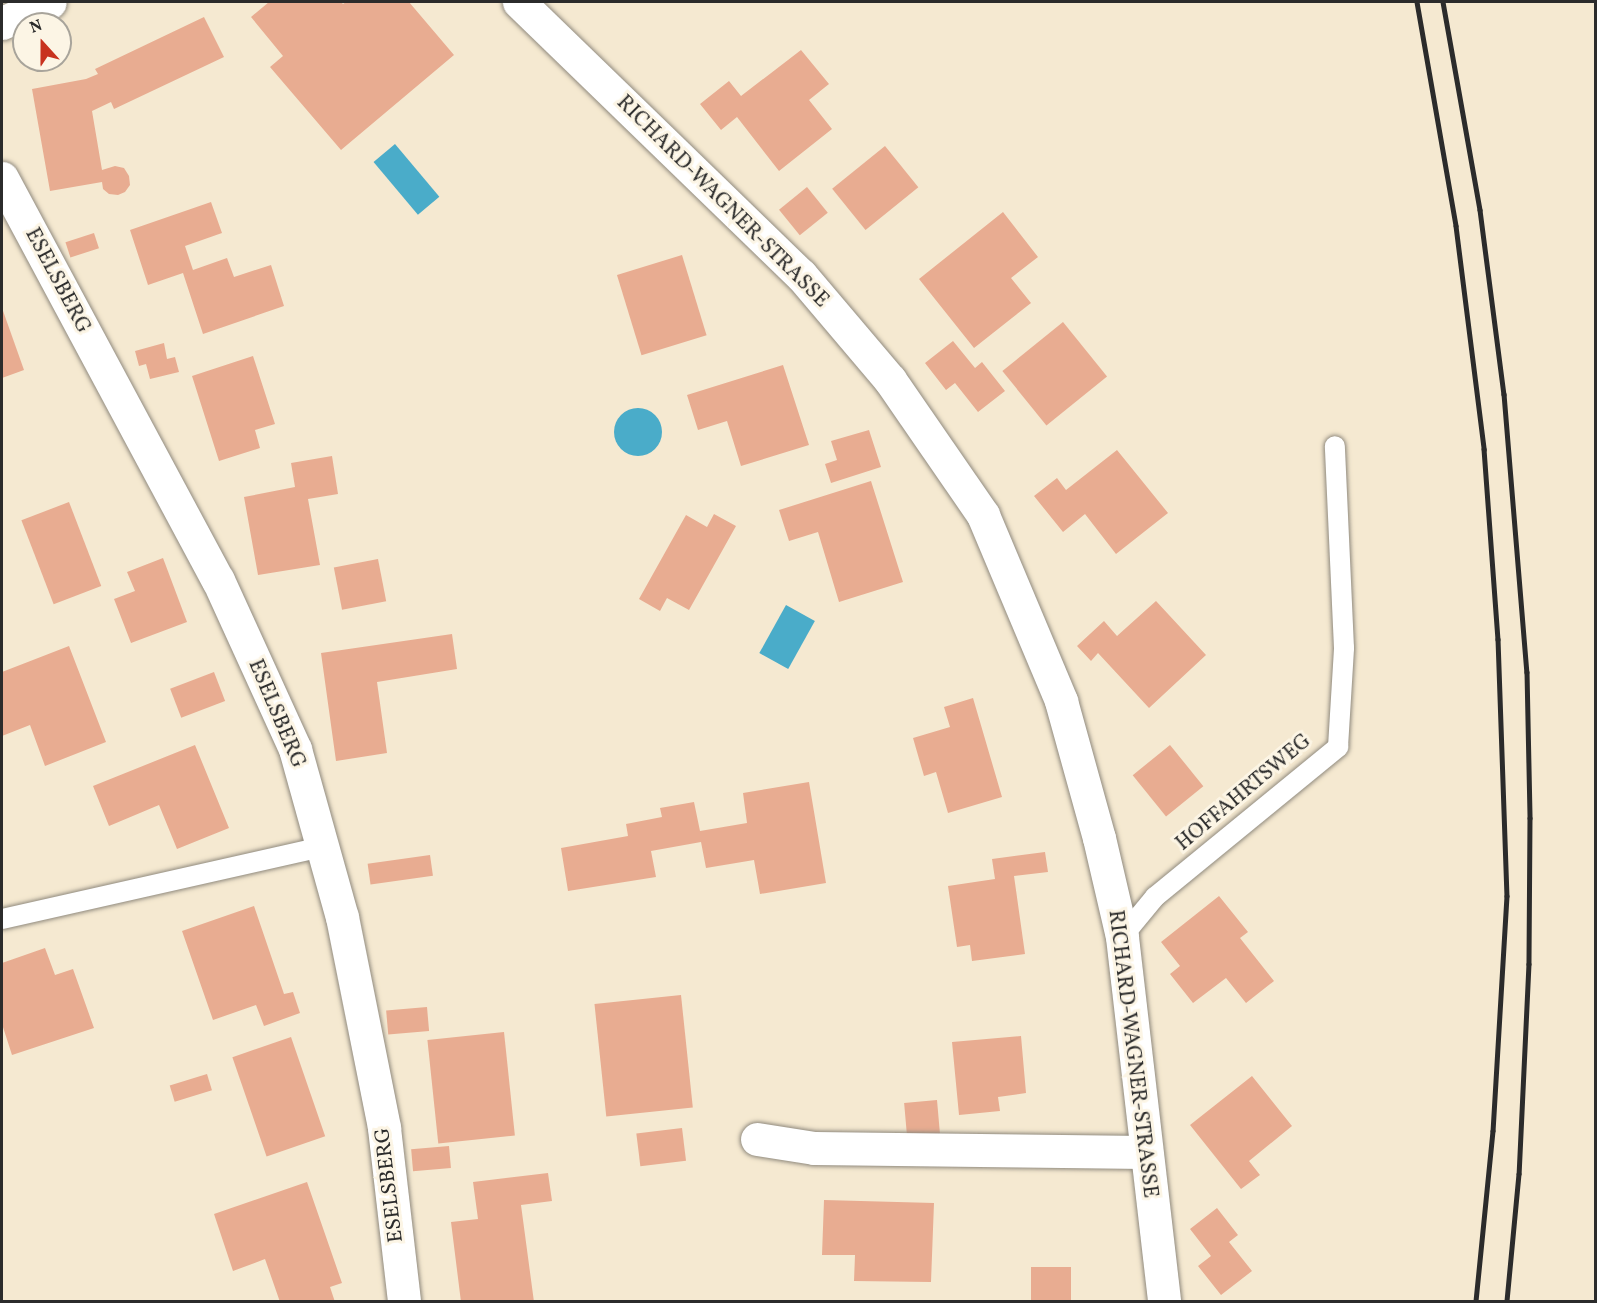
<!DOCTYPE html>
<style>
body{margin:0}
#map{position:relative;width:1597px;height:1303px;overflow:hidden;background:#f5e9d1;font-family:Vollkorn,serif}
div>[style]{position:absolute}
.water>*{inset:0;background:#4aacc9;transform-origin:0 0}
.round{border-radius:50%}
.building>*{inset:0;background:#e8ac91;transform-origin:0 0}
.roads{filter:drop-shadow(0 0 2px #908a7e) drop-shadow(0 0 2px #908a7e)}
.service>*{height:20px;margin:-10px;padding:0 10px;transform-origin:10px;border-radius:10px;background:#fff}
.minor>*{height:33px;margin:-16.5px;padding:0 16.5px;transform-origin:16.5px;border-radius:16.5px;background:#fff}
.rail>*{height:4.5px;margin:-2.25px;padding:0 2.25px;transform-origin:2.25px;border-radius:2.25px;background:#2b2b2b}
span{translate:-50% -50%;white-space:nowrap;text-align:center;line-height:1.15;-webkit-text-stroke:6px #fcf5e5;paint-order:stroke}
.street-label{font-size:21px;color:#2b2b2b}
.frame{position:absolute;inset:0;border:3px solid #2b2b2b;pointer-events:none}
.north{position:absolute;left:12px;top:12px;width:60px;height:60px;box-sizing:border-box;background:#fcf5e5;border:2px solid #a8a49b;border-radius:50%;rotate:339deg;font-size:16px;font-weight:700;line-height:24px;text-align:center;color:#2b2b2b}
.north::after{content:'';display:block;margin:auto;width:21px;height:27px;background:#c8321e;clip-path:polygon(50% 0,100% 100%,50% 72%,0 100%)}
</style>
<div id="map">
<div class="water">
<div style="left:395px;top:144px;width:69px;height:28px;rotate:50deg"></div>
<div class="round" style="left:614px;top:408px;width:48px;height:48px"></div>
<div style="left:786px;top:605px;width:33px;height:55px;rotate:29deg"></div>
</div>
<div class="building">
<div style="clip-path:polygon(269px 2px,341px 2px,343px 4px,346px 2px,409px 2px,454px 55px,341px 150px,270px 67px,283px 56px,251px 17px)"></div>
<div style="clip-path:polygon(204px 17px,224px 57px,114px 109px,111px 102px,92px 111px,102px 170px,115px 166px,124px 168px,129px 176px,130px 185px,125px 192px,118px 195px,109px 194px,103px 189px,102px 182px,50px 191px,32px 89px,86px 79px,98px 74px,95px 69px)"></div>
<div style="clip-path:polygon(801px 50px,829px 84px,809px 100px,832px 129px,779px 171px,737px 117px,721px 130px,700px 104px,729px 81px,741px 96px)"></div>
<div style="left:885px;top:146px;width:53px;height:68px;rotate:51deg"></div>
<div style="left:807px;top:187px;width:33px;height:36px;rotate:51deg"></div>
<div style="clip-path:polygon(211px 202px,222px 233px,185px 246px,193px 270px,227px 258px,234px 277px,271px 265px,284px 306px,203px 334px,183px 273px,148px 285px,130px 230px)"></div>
<div style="clip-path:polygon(1003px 212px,1038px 257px,1011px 278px,1031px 303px,974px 348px,919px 279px)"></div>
<div style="left:94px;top:233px;width:16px;height:30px;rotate:72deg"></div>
<div style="left:682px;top:255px;width:84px;height:68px;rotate:73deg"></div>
<div style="clip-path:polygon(2px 308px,24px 370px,2px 378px)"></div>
<div style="left:1063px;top:322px;width:70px;height:78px;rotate:51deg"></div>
<div style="clip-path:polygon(953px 341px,975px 368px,982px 362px,1005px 391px,978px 412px,955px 383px,946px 390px,925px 363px)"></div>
<div style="clip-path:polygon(164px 343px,167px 359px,175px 357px,179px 372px,150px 379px,146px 364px,139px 366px,135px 351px)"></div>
<div style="clip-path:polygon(253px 356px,275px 424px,255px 430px,260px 448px,219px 461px,192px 376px)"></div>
<div style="clip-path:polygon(783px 365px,809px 445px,741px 466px,727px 421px,698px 430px,687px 395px)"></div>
<div style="clip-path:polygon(869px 430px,881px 467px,831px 483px,825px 464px,837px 460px,831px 441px)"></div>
<div style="clip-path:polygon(1117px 450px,1168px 513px,1116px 554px,1085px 514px,1063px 532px,1034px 496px,1057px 478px,1066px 490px)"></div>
<div style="clip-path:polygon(332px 456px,338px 494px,308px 499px,320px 565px,258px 575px,244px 497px,295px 487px,291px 463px)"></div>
<div style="clip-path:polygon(871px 481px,903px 582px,839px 602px,818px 532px,789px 541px,779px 510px)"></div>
<div style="left:69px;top:502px;width:90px;height:51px;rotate:69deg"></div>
<div style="clip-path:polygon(714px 514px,736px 526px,689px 610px,667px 598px,660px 611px,639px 599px,686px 515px,707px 527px)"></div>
<div style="clip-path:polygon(163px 558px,187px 622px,131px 643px,114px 599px,135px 591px,127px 572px)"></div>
<div style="left:378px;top:559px;width:43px;height:45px;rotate:79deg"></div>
<div style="clip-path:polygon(1156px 601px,1206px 655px,1149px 708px,1098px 653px,1091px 661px,1077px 646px,1104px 621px,1117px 636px)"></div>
<div style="clip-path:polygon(452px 634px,457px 669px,377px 682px,387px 753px,336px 761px,321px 653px)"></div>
<div style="clip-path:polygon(69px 646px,106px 742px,45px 766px,30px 725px,2px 736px,2px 672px)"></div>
<div style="left:214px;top:672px;width:31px;height:47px;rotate:69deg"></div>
<div style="clip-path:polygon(973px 698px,1002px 797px,948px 813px,936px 772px,924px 776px,913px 738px,950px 727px,944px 707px)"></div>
<div style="clip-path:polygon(195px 745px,229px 828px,177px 849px,159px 805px,109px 826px,93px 786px)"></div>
<div style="left:1170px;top:745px;width:53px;height:48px;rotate:51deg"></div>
<div style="clip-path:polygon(809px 782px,826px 883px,760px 894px,754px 860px,706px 868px,701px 842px,651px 851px,656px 877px,568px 891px,561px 848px,628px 836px,626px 824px,662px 817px,660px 808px,694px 802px,700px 831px,747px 823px,743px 793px)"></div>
<div style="clip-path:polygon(1045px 852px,1048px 872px,1014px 876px,1025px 954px,972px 961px,970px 945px,957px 947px,948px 886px,995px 879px,992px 859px)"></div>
<div style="left:430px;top:855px;width:21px;height:63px;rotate:82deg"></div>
<div style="clip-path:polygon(1219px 896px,1248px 932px,1240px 938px,1274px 981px,1246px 1003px,1226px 978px,1193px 1003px,1170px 974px,1180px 966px,1161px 942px)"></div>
<div style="clip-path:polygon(254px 906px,284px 994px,293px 992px,300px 1013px,264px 1026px,256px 1005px,213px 1020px,182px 931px)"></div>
<div style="clip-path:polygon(45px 948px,55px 975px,73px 969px,94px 1028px,12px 1055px,2px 1024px,2px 963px)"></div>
<div style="left:681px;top:995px;width:113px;height:87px;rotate:84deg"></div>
<div style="left:427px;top:1007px;width:24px;height:41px;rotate:85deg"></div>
<div style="left:504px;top:1032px;width:104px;height:77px;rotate:84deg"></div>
<div style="clip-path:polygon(1021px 1036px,1026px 1093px,998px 1097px,1000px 1111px,959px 1115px,952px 1042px)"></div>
<div style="left:291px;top:1037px;width:105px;height:62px;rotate:71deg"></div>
<div style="left:207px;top:1074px;width:17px;height:39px;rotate:73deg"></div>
<div style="clip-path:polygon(1252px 1076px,1292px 1126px,1249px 1161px,1260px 1175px,1241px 1189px,1190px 1125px)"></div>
<div style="left:937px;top:1100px;width:34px;height:33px;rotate:85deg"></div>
<div style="left:682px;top:1128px;width:33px;height:46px;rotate:83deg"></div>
<div style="left:449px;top:1146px;width:22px;height:38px;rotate:85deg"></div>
<div style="clip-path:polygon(548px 1173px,552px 1201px,521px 1205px,534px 1302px,461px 1302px,451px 1222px,478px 1219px,473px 1182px)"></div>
<div style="clip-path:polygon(307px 1182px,342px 1283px,330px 1287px,335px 1302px,280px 1302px,265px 1259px,233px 1271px,214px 1214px)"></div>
<div style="clip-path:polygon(824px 1200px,934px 1203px,931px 1282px,854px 1281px,855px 1255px,822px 1255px)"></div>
<div style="clip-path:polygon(1217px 1208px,1238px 1235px,1229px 1242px,1252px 1271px,1221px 1295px,1198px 1266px,1211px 1256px,1190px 1229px)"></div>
<div style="left:1071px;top:1267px;width:35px;height:40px;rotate:90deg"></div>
</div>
<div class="roads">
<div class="service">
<div style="left:2px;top:919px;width:328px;rotate:-12.7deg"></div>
<div style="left:1122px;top:937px;width:52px;rotate:-50.5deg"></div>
<div style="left:1155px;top:897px;width:237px;rotate:-39.3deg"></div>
<div style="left:1338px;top:747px;width:99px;rotate:-86.5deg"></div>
<div style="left:1344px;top:648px;width:202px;rotate:-92.6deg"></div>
</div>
<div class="minor">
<div style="left:519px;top:2px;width:392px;rotate:44.1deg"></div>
<div style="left:801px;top:275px;width:138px;rotate:49.7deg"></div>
<div style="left:890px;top:380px;width:164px;rotate:55.4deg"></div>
<div style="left:983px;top:515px;width:202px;rotate:67.2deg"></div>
<div style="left:1061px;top:701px;width:142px;rotate:74.5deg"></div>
<div style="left:1099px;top:838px;width:102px;rotate:76.9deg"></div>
<div style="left:1122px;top:937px;width:367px;rotate:83.4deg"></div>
<div style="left:2px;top:23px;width:52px;rotate:-23.6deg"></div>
<div style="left:2px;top:178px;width:456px;rotate:61.8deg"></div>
<div style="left:218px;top:580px;width:186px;rotate:65.5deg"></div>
<div style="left:295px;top:749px;width:174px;rotate:74.4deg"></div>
<div style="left:342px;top:917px;width:215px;rotate:78.7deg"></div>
<div style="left:384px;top:1128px;width:175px;rotate:83.4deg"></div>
<div style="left:757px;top:1139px;width:58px;rotate:9deg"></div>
<div style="left:814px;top:1148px;width:331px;rotate:0.7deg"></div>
</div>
</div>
<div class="rail">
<div style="left:1417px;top:2px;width:227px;rotate:80.1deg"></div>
<div style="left:1456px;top:226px;width:225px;rotate:82.8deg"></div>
<div style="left:1484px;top:449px;width:191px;rotate:85.8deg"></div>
<div style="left:1498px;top:639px;width:257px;rotate:88deg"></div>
<div style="left:1507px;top:896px;width:235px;rotate:93.4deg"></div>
<div style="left:1493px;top:1131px;width:172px;rotate:95.7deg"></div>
<div style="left:1443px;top:2px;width:211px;rotate:79.9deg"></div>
<div style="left:1480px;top:210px;width:186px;rotate:82.6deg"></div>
<div style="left:1504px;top:394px;width:279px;rotate:85.3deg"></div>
<div style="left:1527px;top:672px;width:146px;rotate:88.8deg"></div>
<div style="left:1530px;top:818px;width:146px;rotate:90.4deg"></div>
<div style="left:1529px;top:964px;width:210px;rotate:92.7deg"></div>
<div style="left:1519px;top:1174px;width:129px;rotate:95.4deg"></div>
</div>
<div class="street-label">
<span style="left:722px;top:202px;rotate:45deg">RICHARD-WAGNER-STRASSE</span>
<span style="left:57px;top:281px;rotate:62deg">ESELSBERG</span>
<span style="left:276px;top:714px;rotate:67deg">ESELSBERG</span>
<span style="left:1244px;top:793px;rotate:-40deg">HOFFAHRTSWEG</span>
<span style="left:1132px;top:1054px;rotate:83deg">RICHARD-WAGNER-STRASSE</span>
<span style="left:390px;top:1185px;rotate:-97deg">ESELSBERG</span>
</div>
<div class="frame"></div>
<div class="north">N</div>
</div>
